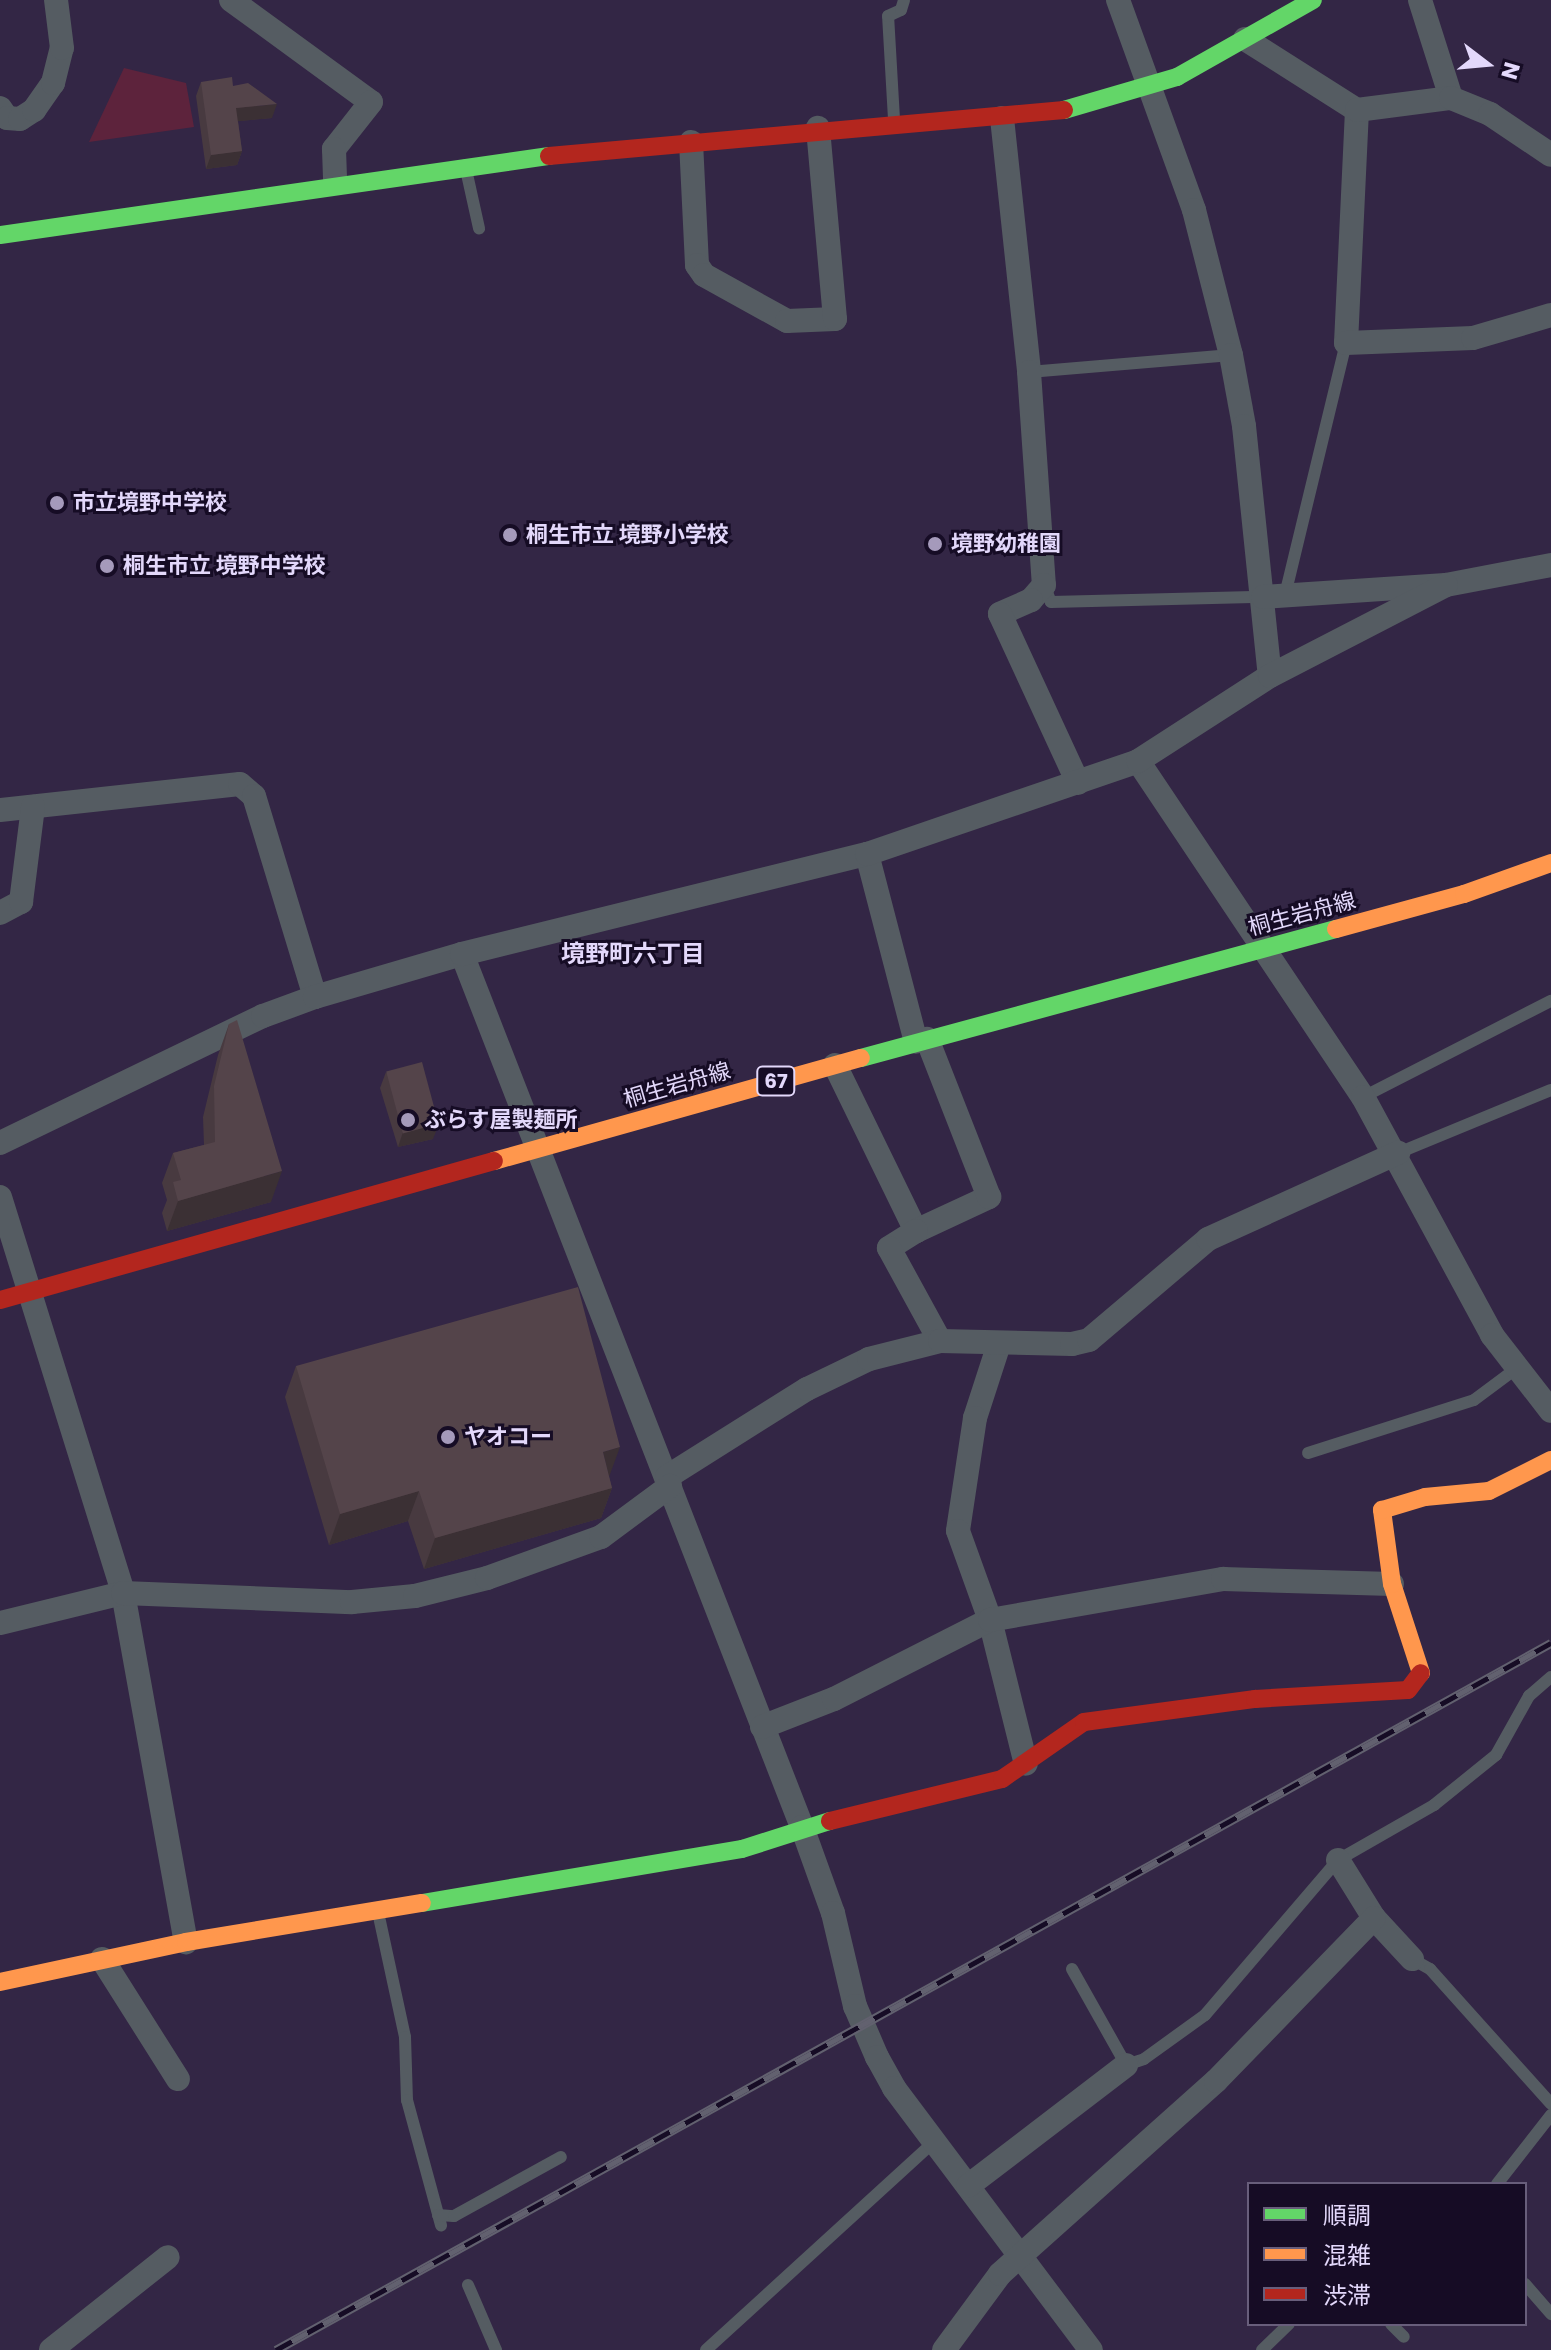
<!DOCTYPE html>
<meta charset="utf-8">
<style>
body{margin:0}
#map{position:relative;width:1551px;height:2350px;overflow:hidden;background:#332645;font-family:Poppins,"Noto Sans JP",sans-serif}
div>[style]{position:absolute}
.green>*{inset:0;background:#5d233c}
.lane>*{height:12px;margin:-6px;padding:0 6px;transform-origin:6px;border-radius:6px;background:#555c62}
.street>*{height:24px;margin:-12px;padding:0 12px;transform-origin:12px;border-radius:12px;background:#555c62}
.fast>*{height:18px;margin:-9px;padding:0 9px;transform-origin:9px;border-radius:9px;background:#63d668}
.slow>*{height:18px;margin:-9px;padding:0 9px;transform-origin:9px;border-radius:9px;background:#ff974d}
.jam>*{height:18px;margin:-9px;padding:0 9px;transform-origin:9px;border-radius:9px;background:#b3261e}
.rail>*{height:9px;margin-top:-4.5px;transform-origin:0;background:repeating-linear-gradient(90deg,#160c25 0 18px,#62616f 0 36px);box-sizing:border-box;border-block:2px solid #62616f}
.wall>*{inset:0;background:#483a40}
.shaded-wall>*{inset:0;background:#3b3034}
.building>*{inset:0;background:#54444a;transform-origin:0 0}
.dots>*{width:22px;height:22px;translate:-50% -50%;box-sizing:border-box;border:4px solid #160c25;border-radius:50%}
span{translate:-50% -50%;white-space:nowrap;text-align:center;line-height:1.15;-webkit-text-stroke:6px #160c25;paint-order:stroke}
.shield-label span{padding:2px 6px;background:#160c25;border:2px solid;border-radius:6px;-webkit-text-stroke-width:0}
.shield-label{font-size:20px;color:#e3d8fb;font-weight:700}
.poi-label{font-size:22px;color:#e3d8fb;font-weight:700}
.left{translate:0 -50%;text-align:left}
.street-label{font-size:22px;color:#e3d8fb}
.neighbourhood-label{font-size:24px;color:#e3d8fb;font-weight:700}
.legend{position:absolute;left:1247px;top:2182px;width:280px;height:144px;box-sizing:border-box;background:#160c25;border:2px solid #685e7b;margin:0;padding:10px 14px;list-style:none;font-size:24px;color:#e3d8fb}
.legend li{display:flex;align-items:center;gap:16px;height:40px}
.legend b{width:40px;border:2px solid #685e7b}
.north{position:absolute;left:1447px;top:24px;width:80px;height:80px;-webkit-text-stroke:6px #160c25;paint-order:stroke;rotate:106deg;font-size:22px;font-weight:700;line-height:32px;text-align:center;color:#e3d8fb}
.north::after{content:'';display:block;margin:auto;width:28px;height:36px;background:#e3d8fb;clip-path:polygon(50% 0,100% 100%,50% 72%,0 100%)}
</style>
<div id="map">
<div class="green">
<div style="clip-path:polygon(124px 68px,186px 83px,194px 127px,89px 142px)"></div>
</div>
<div class="lane">
<div style="left:894px;top:119px;width:103px;rotate:-93.3deg"></div>
<div style="left:888px;top:16px;width:14px;rotate:-25deg"></div>
<div style="left:901px;top:10px;width:10px;rotate:-73deg"></div>
<div style="left:465px;top:165px;width:65px;rotate:77.5deg"></div>
<div style="left:1029px;top:372px;width:203px;rotate:-4.8deg"></div>
<div style="left:1044px;top:585px;width:18px;rotate:68deg"></div>
<div style="left:1051px;top:602px;width:212px;rotate:-1.4deg"></div>
<div style="left:1285px;top:595px;width:259px;rotate:-76.4deg"></div>
<div style="left:1363px;top:1097px;width:211px;rotate:-27.1deg"></div>
<div style="left:1398px;top:1153px;width:165px;rotate:-22.4deg"></div>
<div style="left:1308px;top:1453px;width:174px;rotate:-17.7deg"></div>
<div style="left:1474px;top:1400px;width:54px;rotate:-36.7deg"></div>
<div style="left:378px;top:1912px;width:128px;rotate:77.8deg"></div>
<div style="left:405px;top:2037px;width:63px;rotate:88.2deg"></div>
<div style="left:407px;top:2100px;width:130px;rotate:74.8deg"></div>
<div style="left:1412px;top:1959px;width:21px;rotate:29deg"></div>
<div style="left:1430px;top:1969px;width:181px;rotate:48.1deg"></div>
<div style="left:1072px;top:1969px;width:110px;rotate:60.6deg"></div>
<div style="left:1126px;top:2065px;width:19px;rotate:-18deg"></div>
<div style="left:1144px;top:2059px;width:75px;rotate:-35.8deg"></div>
<div style="left:1205px;top:2015px;width:204px;rotate:-49.4deg"></div>
<div style="left:1338px;top:1860px;width:111px;rotate:-29.8deg"></div>
<div style="left:1434px;top:1805px;width:80px;rotate:-38.9deg"></div>
<div style="left:1496px;top:1755px;width:68px;rotate:-60.8deg"></div>
<div style="left:1529px;top:1696px;width:29px;rotate:-41deg"></div>
<div style="left:1497px;top:2184px;width:88px;rotate:-52deg"></div>
<div style="left:438px;top:2215px;width:16px;rotate:4deg"></div>
<div style="left:454px;top:2216px;width:122px;rotate:-28.9deg"></div>
<div style="left:1525px;top:2284px;width:40px;rotate:49deg"></div>
<div style="left:468px;top:2285px;width:71px;rotate:66.7deg"></div>
<div style="left:1391px;top:2324px;width:18px;rotate:45deg"></div>
<div style="left:706px;top:2350px;width:309px;rotate:-42.4deg"></div>
<div style="left:1262px;top:2350px;width:37px;rotate:-44deg"></div>
</div>
<div class="street">
<div style="left:231px;top:0;width:173px;rotate:36.1deg"></div>
<div style="left:371px;top:102px;width:60px;rotate:128.2deg"></div>
<div style="left:334px;top:149px;width:33px;rotate:88deg"></div>
<div style="left:1118px;top:0;width:223px;rotate:70.1deg"></div>
<div style="left:1194px;top:210px;width:150px;rotate:75.7deg"></div>
<div style="left:1231px;top:355px;width:72px;rotate:79.6deg"></div>
<div style="left:1244px;top:426px;width:251px;rotate:84.1deg"></div>
<div style="left:1420px;top:0;width:103px;rotate:72.4deg"></div>
<div style="left:1245px;top:39px;width:133px;rotate:32.4deg"></div>
<div style="left:1357px;top:110px;width:233px;rotate:92.7deg"></div>
<div style="left:1346px;top:343px;width:127px;rotate:-2.3deg"></div>
<div style="left:1473px;top:338px;width:81px;rotate:-16.4deg"></div>
<div style="left:0;top:108px;width:12px;rotate:55deg"></div>
<div style="left:7px;top:118px;width:13px;rotate:4deg"></div>
<div style="left:20px;top:119px;width:17px;rotate:-33deg"></div>
<div style="left:34px;top:110px;width:33px;rotate:-55deg"></div>
<div style="left:53px;top:83px;width:36px;rotate:-76deg"></div>
<div style="left:62px;top:48px;width:48px;rotate:-97.1deg"></div>
<div style="left:1357px;top:110px;width:95px;rotate:-7.3deg"></div>
<div style="left:1451px;top:98px;width:42px;rotate:22.3deg"></div>
<div style="left:1490px;top:114px;width:73px;rotate:33.9deg"></div>
<div style="left:1002px;top:118px;width:255px;rotate:83.9deg"></div>
<div style="left:1029px;top:372px;width:214px;rotate:86deg"></div>
<div style="left:1044px;top:585px;width:20px;rotate:131deg"></div>
<div style="left:1031px;top:600px;width:34px;rotate:156deg"></div>
<div style="left:1000px;top:614px;width:186px;rotate:65.2deg"></div>
<div style="left:691px;top:142px;width:123px;rotate:87.2deg"></div>
<div style="left:697px;top:265px;width:12px;rotate:55deg"></div>
<div style="left:704px;top:275px;width:95px;rotate:29deg"></div>
<div style="left:787px;top:321px;width:48px;rotate:-2.4deg"></div>
<div style="left:835px;top:319px;width:192px;rotate:-95.1deg"></div>
<div style="left:1263px;top:597px;width:183px;rotate:-3.8deg"></div>
<div style="left:1446px;top:585px;width:107px;rotate:-10.8deg"></div>
<div style="left:1138px;top:761px;width:404px;rotate:56.2deg"></div>
<div style="left:1363px;top:1097px;width:271px;rotate:61.5deg"></div>
<div style="left:1492px;top:1335px;width:96px;rotate:52.2deg"></div>
<div style="left:0;top:810px;width:241px;rotate:-6.2deg"></div>
<div style="left:240px;top:784px;width:18px;rotate:41deg"></div>
<div style="left:254px;top:796px;width:210px;rotate:73.1deg"></div>
<div style="left:867px;top:854px;width:194px;rotate:75.4deg"></div>
<div style="left:0;top:913px;width:24px;rotate:-28deg"></div>
<div style="left:21px;top:902px;width:96px;rotate:-82.8deg"></div>
<div style="left:462px;top:954px;width:937px;rotate:68.72deg"></div>
<div style="left:802px;top:1827px;width:91px;rotate:70.2deg"></div>
<div style="left:833px;top:1913px;width:96px;rotate:76.7deg"></div>
<div style="left:855px;top:2006px;width:56px;rotate:66.7deg"></div>
<div style="left:877px;top:2057px;width:35px;rotate:61deg"></div>
<div style="left:894px;top:2088px;width:328px;rotate:53.1deg"></div>
<div style="left:835px;top:1065px;width:185px;rotate:64deg"></div>
<div style="left:916px;top:1231px;width:81px;rotate:-25deg"></div>
<div style="left:989px;top:1197px;width:170px;rotate:-111.4deg"></div>
<div style="left:0;top:1143px;width:292px;rotate:-25.8deg"></div>
<div style="left:263px;top:1016px;width:55px;rotate:-20.1deg"></div>
<div style="left:315px;top:997px;width:153px;rotate:-16.3deg"></div>
<div style="left:462px;top:954px;width:417px;rotate:-13.9deg"></div>
<div style="left:867px;top:854px;width:287px;rotate:-18.9deg"></div>
<div style="left:1138px;top:761px;width:157px;rotate:-32.8deg"></div>
<div style="left:1270px;top:676px;width:198px;rotate:-27.3deg"></div>
<div style="left:0;top:1197px;width:415px;rotate:72.7deg"></div>
<div style="left:123px;top:1593px;width:355px;rotate:79.8deg"></div>
<div style="left:916px;top:1231px;width:32px;rotate:148deg"></div>
<div style="left:889px;top:1248px;width:106px;rotate:61.3deg"></div>
<div style="left:999px;top:1344px;width:78px;rotate:108deg"></div>
<div style="left:975px;top:1418px;width:114px;rotate:98.6deg"></div>
<div style="left:958px;top:1531px;width:95px;rotate:70.2deg"></div>
<div style="left:990px;top:1620px;width:148px;rotate:76deg"></div>
<div style="left:667px;top:1477px;width:165px;rotate:-32.2deg"></div>
<div style="left:807px;top:1389px;width:69px;rotate:-25.8deg"></div>
<div style="left:869px;top:1359px;width:73px;rotate:-14.2deg"></div>
<div style="left:940px;top:1341px;width:132px;rotate:1.3deg"></div>
<div style="left:1072px;top:1344px;width:17px;rotate:-13deg"></div>
<div style="left:1089px;top:1340px;width:156px;rotate:-40.3deg"></div>
<div style="left:1208px;top:1239px;width:209px;rotate:-24.4deg"></div>
<div style="left:0;top:1623px;width:127px;rotate:-13.7deg"></div>
<div style="left:123px;top:1593px;width:229px;rotate:2.3deg"></div>
<div style="left:352px;top:1602px;width:63px;rotate:-5.4deg"></div>
<div style="left:415px;top:1596px;width:74px;rotate:-14deg"></div>
<div style="left:487px;top:1578px;width:121px;rotate:-19.8deg"></div>
<div style="left:601px;top:1537px;width:86px;rotate:-36.5deg"></div>
<div style="left:762px;top:1727px;width:77px;rotate:-21.3deg"></div>
<div style="left:834px;top:1699px;width:175px;rotate:-26.9deg"></div>
<div style="left:990px;top:1620px;width:237px;rotate:-10deg"></div>
<div style="left:1223px;top:1579px;width:169px;rotate:1.7deg"></div>
<div style="left:1338px;top:1860px;width:68px;rotate:58.2deg"></div>
<div style="left:1374px;top:1918px;width:56px;rotate:47.2deg"></div>
<div style="left:102px;top:1959px;width:142px;rotate:57.7deg"></div>
<div style="left:968px;top:2186px;width:199px;rotate:-37.4deg"></div>
<div style="left:51px;top:2350px;width:149px;rotate:-38.5deg"></div>
<div style="left:944px;top:2350px;width:94px;rotate:-53.6deg"></div>
<div style="left:1000px;top:2274px;width:290px;rotate:-41.8deg"></div>
<div style="left:1216px;top:2081px;width:227px;rotate:-45.9deg"></div>
</div>
<div class="fast">
<div style="left:1064px;top:110px;width:118px;rotate:-16.3deg"></div>
<div style="left:1177px;top:77px;width:156px;rotate:-29.5deg"></div>
<div style="left:0;top:235px;width:555px;rotate:-8.19deg"></div>
<div style="left:861px;top:1058px;width:492px;rotate:-15.2deg"></div>
<div style="left:422px;top:1903px;width:325px;rotate:-9.6deg"></div>
<div style="left:742px;top:1849px;width:92px;rotate:-17.7deg"></div>
</div>
<div class="slow">
<div style="left:1336px;top:929px;width:133px;rotate:-15.3deg"></div>
<div style="left:1464px;top:894px;width:92px;rotate:-19.6deg"></div>
<div style="left:494px;top:1161px;width:381px;rotate:-15.7deg"></div>
<div style="left:1421px;top:1673px;width:94px;rotate:-108deg"></div>
<div style="left:1392px;top:1584px;width:75px;rotate:-97.7deg"></div>
<div style="left:1382px;top:1510px;width:45px;rotate:-16.8deg"></div>
<div style="left:1425px;top:1497px;width:64px;rotate:-5.4deg"></div>
<div style="left:1489px;top:1491px;width:69px;rotate:-26.6deg"></div>
<div style="left:0;top:1982px;width:190px;rotate:-12.1deg"></div>
<div style="left:186px;top:1942px;width:239px;rotate:-9.4deg"></div>
</div>
<div class="jam">
<div style="left:549px;top:156px;width:517px;rotate:-5.1deg"></div>
<div style="left:0;top:1300px;width:513px;rotate:-15.72deg"></div>
<div style="left:830px;top:1821px;width:177px;rotate:-13.7deg"></div>
<div style="left:1002px;top:1779px;width:100px;rotate:-34.8deg"></div>
<div style="left:1084px;top:1722px;width:173px;rotate:-7.7deg"></div>
<div style="left:1255px;top:1699px;width:153px;rotate:-3.4deg"></div>
<div style="left:1408px;top:1690px;width:21px;rotate:-53deg"></div>
</div>
<div class="rail">
<div style="left:276px;top:2350px;width:1458px;rotate:-29.01deg"></div>
</div>
<div class="wall">
<div style="clip-path:polygon(201px 82px,233px 86px,272px 118px,238px 121px,242px 151px,237px 165px,206px 169px,196px 96px)"></div>
<div style="clip-path:polygon(229px 1024px,271px 1202px,167px 1231px,162px 1213px,167px 1200px,162px 1183px,173px 1153px,204px 1145px,203px 1117px,218px 1055px)"></div>
<div style="clip-path:polygon(386px 1072px,433px 1139px,398px 1147px,380px 1088px)"></div>
<div style="clip-path:polygon(296px 1366px,609px 1477px,612px 1488px,601px 1518px,424px 1569px,408px 1521px,329px 1545px,285px 1397px)"></div>
</div>
<div class="shaded-wall">
<div style="clip-path:polygon(277px 104px,272px 118px,231px 122px,236px 108px)"></div>
<div style="clip-path:polygon(242px 151px,237px 165px,206px 169px,211px 155px)"></div>
<div style="clip-path:polygon(439px 1124px,433px 1139px,398px 1147px,403px 1132px)"></div>
<div style="clip-path:polygon(282px 1171px,271px 1202px,167px 1231px,178px 1201px)"></div>
<div style="clip-path:polygon(620px 1447px,609px 1477px,603px 1452px)"></div>
<div style="clip-path:polygon(612px 1488px,601px 1518px,424px 1569px,435px 1538px)"></div>
<div style="clip-path:polygon(419px 1491px,408px 1521px,329px 1545px,340px 1514px)"></div>
</div>
<div class="building">
<div style="clip-path:polygon(232px 77px,233px 86px,248px 83px,277px 104px,236px 108px,242px 151px,211px 155px,201px 82px)"></div>
<div style="clip-path:polygon(237px 1020px,282px 1171px,178px 1201px,173px 1182px,181px 1180px,173px 1153px,215px 1142px,214px 1086px,229px 1024px)"></div>
<div style="left:422px;top:1062px;width:64px;height:37px;rotate:75deg"></div>
<div style="clip-path:polygon(578px 1287px,620px 1447px,603px 1452px,612px 1488px,435px 1538px,419px 1491px,340px 1514px,296px 1366px)"></div>
</div>
<div class="dots">
<div style="left:57px;top:503px;background:#a59abb"></div>
<div style="left:510px;top:535px;background:#a59abb"></div>
<div style="left:935px;top:544px;background:#a59abb"></div>
<div style="left:107px;top:566px;background:#a59abb"></div>
<div style="left:408px;top:1120px;background:#a59abb"></div>
<div style="left:448px;top:1437px;background:#a59abb"></div>
</div>
<div class="shield-label">
<span style="left:776px;top:1081px">67</span>
</div>
<div class="poi-label">
<span class="left" style="left:73px;top:503px">市立境野中学校</span>
<span class="left" style="left:526px;top:535px">桐生市立 境野小学校</span>
<span class="left" style="left:951px;top:544px">境野幼稚園</span>
<span class="left" style="left:123px;top:566px">桐生市立 境野中学校</span>
<span class="left" style="left:424px;top:1120px">ぶらす屋製麺所</span>
<span class="left" style="left:464px;top:1437px">ヤオコー</span>
</div>
<div class="street-label">
<span style="left:1302px;top:914px;rotate:-15deg">桐生岩舟線</span>
<span style="left:677px;top:1085px;rotate:-16deg">桐生岩舟線</span>
</div>
<div class="neighbourhood-label">
<span style="left:633px;top:954px">境野町六丁目</span>
</div>
<ul class="legend">
<li><b style="height:10px;background:#63d668"></b>順調</li>
<li><b style="height:10px;background:#ff974d"></b>混雑</li>
<li><b style="height:10px;background:#b3261e"></b>渋滞</li>
</ul>
<div class="north">N</div>
</div>
